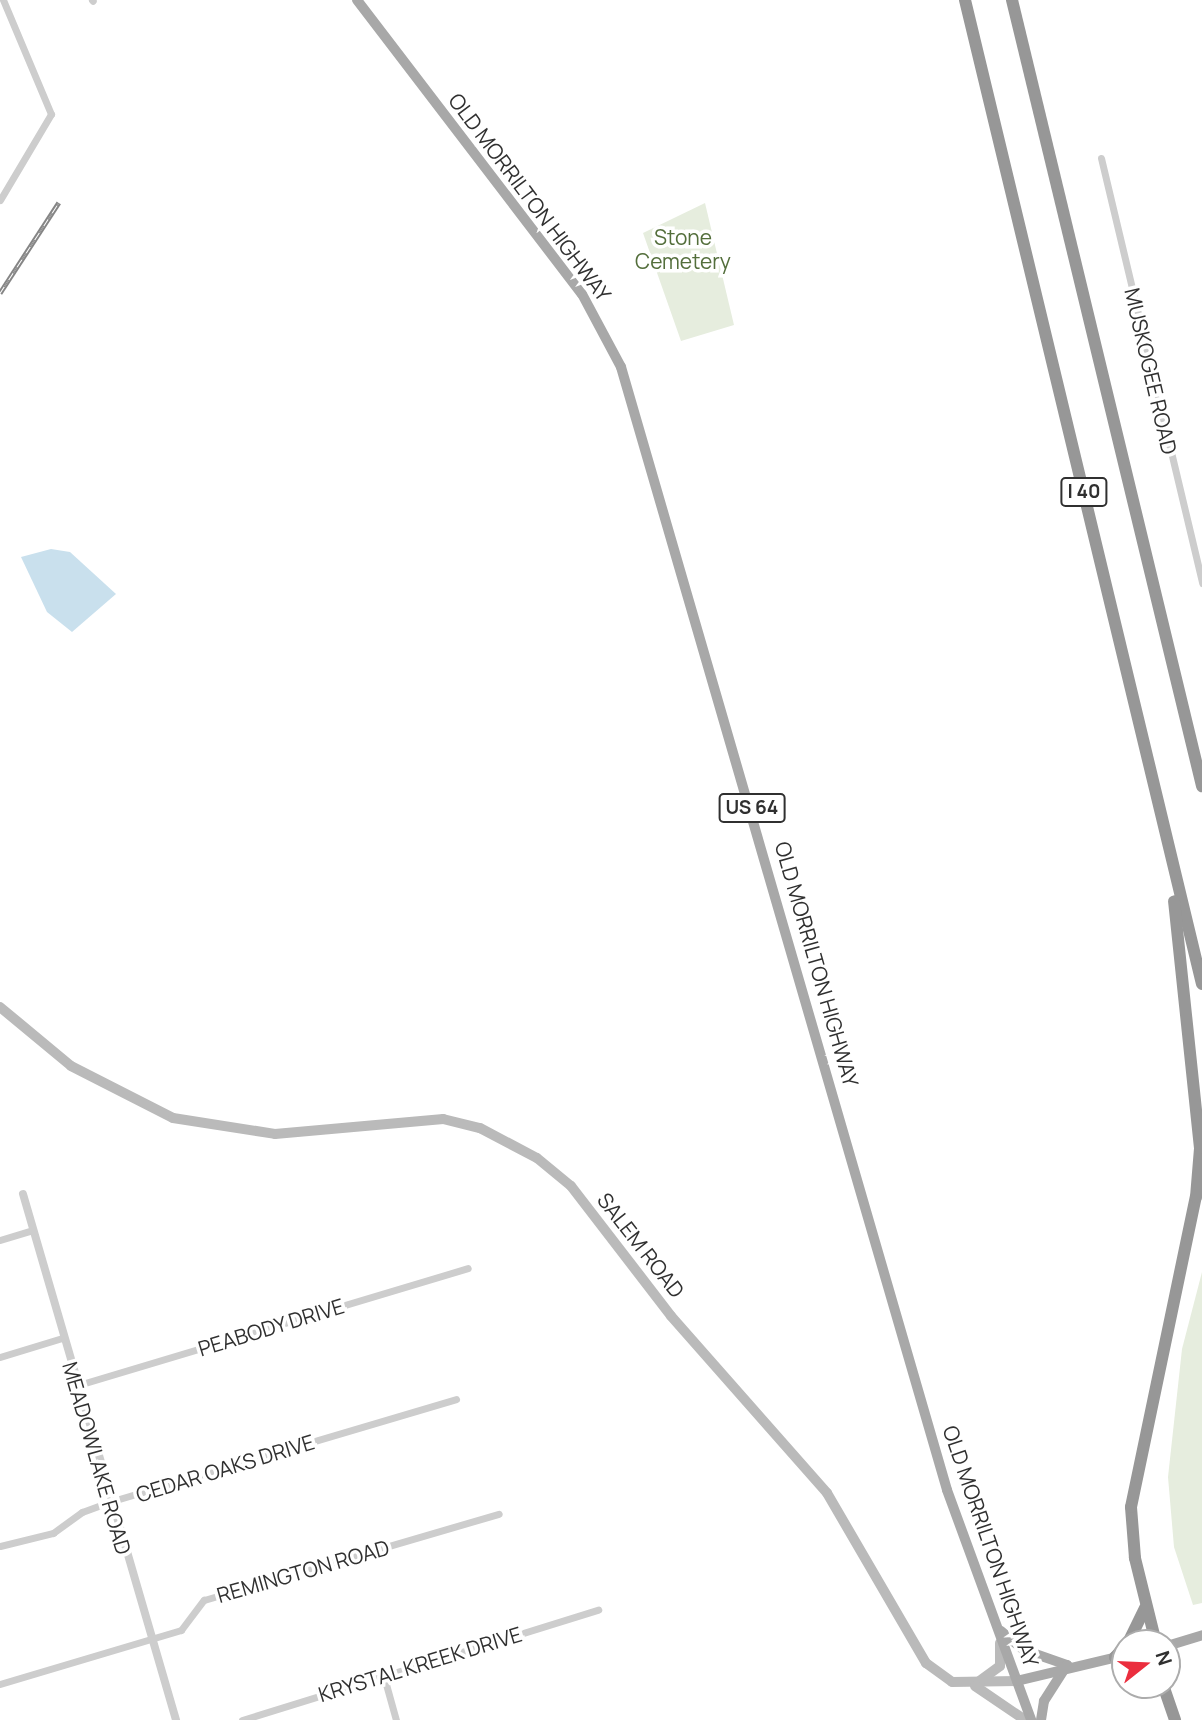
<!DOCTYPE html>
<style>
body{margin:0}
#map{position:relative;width:1202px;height:1720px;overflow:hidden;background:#fff;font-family:Manrope,sans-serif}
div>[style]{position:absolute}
.green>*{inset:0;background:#e6edde}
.water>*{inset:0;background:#c9e0ed}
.minor>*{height:7px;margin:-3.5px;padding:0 3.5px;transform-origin:3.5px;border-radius:3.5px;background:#cdcdcd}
.tertiary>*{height:8px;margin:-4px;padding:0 4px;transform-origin:4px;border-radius:4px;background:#cdcdcd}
.secondary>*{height:10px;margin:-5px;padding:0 5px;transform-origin:5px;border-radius:5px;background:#bababa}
.primary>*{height:10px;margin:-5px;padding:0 5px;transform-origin:5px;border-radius:5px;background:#a8a8a8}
.motorway>*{height:12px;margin:-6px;padding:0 6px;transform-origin:6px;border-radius:6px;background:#979797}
.rail>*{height:5px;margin-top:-2.5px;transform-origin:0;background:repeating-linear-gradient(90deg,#fff 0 8px,#858585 0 16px);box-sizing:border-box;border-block:2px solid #858585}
span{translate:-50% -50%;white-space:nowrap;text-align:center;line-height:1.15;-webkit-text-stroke:7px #fff;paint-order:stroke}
.shield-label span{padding:2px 5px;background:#fff;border:2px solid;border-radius:5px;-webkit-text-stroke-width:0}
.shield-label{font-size:19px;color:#303030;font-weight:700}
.street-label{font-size:21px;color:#303030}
.park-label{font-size:21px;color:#536e3b}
.north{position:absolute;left:1111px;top:1629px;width:70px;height:70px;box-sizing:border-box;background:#fff;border:2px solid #acacac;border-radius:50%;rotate:72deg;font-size:19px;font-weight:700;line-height:28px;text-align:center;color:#303030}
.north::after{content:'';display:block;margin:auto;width:24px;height:32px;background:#eb2e3e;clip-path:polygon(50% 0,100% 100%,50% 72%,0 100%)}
</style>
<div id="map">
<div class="green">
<div style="clip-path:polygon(705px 203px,734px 325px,681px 341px,643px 233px)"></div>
<div style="clip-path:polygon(1202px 1272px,1202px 1603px,1193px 1605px,1174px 1547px,1168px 1477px,1182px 1349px)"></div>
</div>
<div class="water">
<div style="clip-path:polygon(51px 549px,70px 552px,116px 594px,72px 632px,47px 612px,21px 557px)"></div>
</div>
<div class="minor">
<div style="left:92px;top:0;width:1px;rotate:45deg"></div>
<div style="left:1101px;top:158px;width:437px;rotate:76.6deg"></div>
<div style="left:0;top:200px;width:100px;rotate:-59.3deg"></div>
<div style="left:51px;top:114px;width:124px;rotate:-112.8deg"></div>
<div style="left:0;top:1240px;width:34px;rotate:-17deg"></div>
<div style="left:0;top:1357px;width:65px;rotate:-17deg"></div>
<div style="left:75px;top:1386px;width:410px;rotate:-16.7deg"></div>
<div style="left:0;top:1546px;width:55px;rotate:-13.8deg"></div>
<div style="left:53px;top:1533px;width:36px;rotate:-36deg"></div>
<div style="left:82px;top:1512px;width:29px;rotate:-20deg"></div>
<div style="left:109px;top:1502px;width:362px;rotate:-16.5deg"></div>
<div style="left:384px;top:1677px;width:45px;rotate:74.4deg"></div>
<div style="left:0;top:1684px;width:189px;rotate:-16.6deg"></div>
<div style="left:181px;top:1630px;width:38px;rotate:-53deg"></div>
<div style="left:204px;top:1600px;width:307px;rotate:-16.3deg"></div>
<div style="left:242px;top:1720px;width:373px;rotate:-17.2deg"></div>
</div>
<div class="tertiary">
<div style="left:23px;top:1194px;width:548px;rotate:73.78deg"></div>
</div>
<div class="secondary">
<div style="left:0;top:1007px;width:92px;rotate:39.7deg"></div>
<div style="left:71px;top:1066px;width:114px;rotate:27deg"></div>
<div style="left:173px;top:1118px;width:103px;rotate:8.9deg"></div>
<div style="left:275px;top:1134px;width:169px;rotate:-5.1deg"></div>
<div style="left:443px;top:1119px;width:38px;rotate:14deg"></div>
<div style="left:480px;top:1128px;width:64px;rotate:27.8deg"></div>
<div style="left:537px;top:1158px;width:44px;rotate:39.5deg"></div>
<div style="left:571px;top:1186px;width:164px;rotate:52.4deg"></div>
<div style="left:671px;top:1316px;width:236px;rotate:48.6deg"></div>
<div style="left:827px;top:1493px;width:197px;rotate:59.8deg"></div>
<div style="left:926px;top:1663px;width:32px;rotate:36deg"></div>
<div style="left:952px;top:1682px;width:65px;rotate:-0.9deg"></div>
<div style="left:978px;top:1682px;width:27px;rotate:-36deg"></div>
<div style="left:1000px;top:1666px;width:23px;rotate:-90deg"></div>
<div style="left:975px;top:1686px;width:60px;rotate:34.2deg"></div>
</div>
<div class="primary">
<div style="left:357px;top:0;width:370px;rotate:52.6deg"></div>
<div style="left:582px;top:294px;width:83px;rotate:61.9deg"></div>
<div style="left:621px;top:367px;width:1169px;rotate:73.81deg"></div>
<div style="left:947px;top:1490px;width:245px;rotate:69.9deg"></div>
<div style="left:1001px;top:1631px;width:30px;rotate:40deg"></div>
<div style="left:1024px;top:1650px;width:46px;rotate:19.2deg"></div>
<div style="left:1067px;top:1665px;width:43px;rotate:122.6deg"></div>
<div style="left:1044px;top:1701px;width:19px;rotate:99deg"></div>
<div style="left:1167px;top:1646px;width:37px;rotate:-17deg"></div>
<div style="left:1017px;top:1681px;width:108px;rotate:-13.4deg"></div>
</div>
<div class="motorway">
<div style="left:965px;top:0;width:1012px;rotate:76.46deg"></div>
<div style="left:1012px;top:0;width:809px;rotate:76.41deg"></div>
<div style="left:1128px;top:1643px;width:39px;rotate:-64deg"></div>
<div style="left:1156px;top:1643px;width:88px;rotate:-103.9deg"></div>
<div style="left:1135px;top:1558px;width:51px;rotate:-94.5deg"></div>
<div style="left:1131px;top:1507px;width:317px;rotate:-78.2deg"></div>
<div style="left:1196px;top:1197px;width:49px;rotate:-85.3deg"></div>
<div style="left:1200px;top:1148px;width:248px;rotate:-96deg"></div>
<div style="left:1125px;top:1646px;width:15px;rotate:132deg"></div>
<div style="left:1115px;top:1657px;width:10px;rotate:17deg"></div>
<div style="left:1163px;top:1685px;width:37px;rotate:71deg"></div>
</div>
<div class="rail">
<div style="left:0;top:293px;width:108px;rotate:-57deg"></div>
</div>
<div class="shield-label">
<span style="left:1084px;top:492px">I 40</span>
<span style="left:752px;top:808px">US 64</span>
</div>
<div class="street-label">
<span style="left:530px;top:197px;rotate:53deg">OLD MORRILTON HIGHWAY</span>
<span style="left:1151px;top:371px;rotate:77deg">MUSKOGEE ROAD</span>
<span style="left:817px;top:964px;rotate:74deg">OLD MORRILTON HIGHWAY</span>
<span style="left:641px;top:1245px;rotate:52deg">SALEM ROAD</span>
<span style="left:271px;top:1327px;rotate:-17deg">PEABODY DRIVE</span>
<span style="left:97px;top:1458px;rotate:74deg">MEADOWLAKE ROAD</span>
<span style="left:225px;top:1468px;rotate:-17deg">CEDAR OAKS DRIVE</span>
<span style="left:991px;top:1546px;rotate:71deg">OLD MORRILTON HIGHWAY</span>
<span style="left:303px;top:1571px;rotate:-16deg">REMINGTON ROAD</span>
<span style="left:420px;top:1664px;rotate:-17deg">KRYSTAL KREEK DRIVE</span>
</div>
<div class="park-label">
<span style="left:683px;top:249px">Stone<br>Cemetery</span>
</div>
<div class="north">N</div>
</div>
